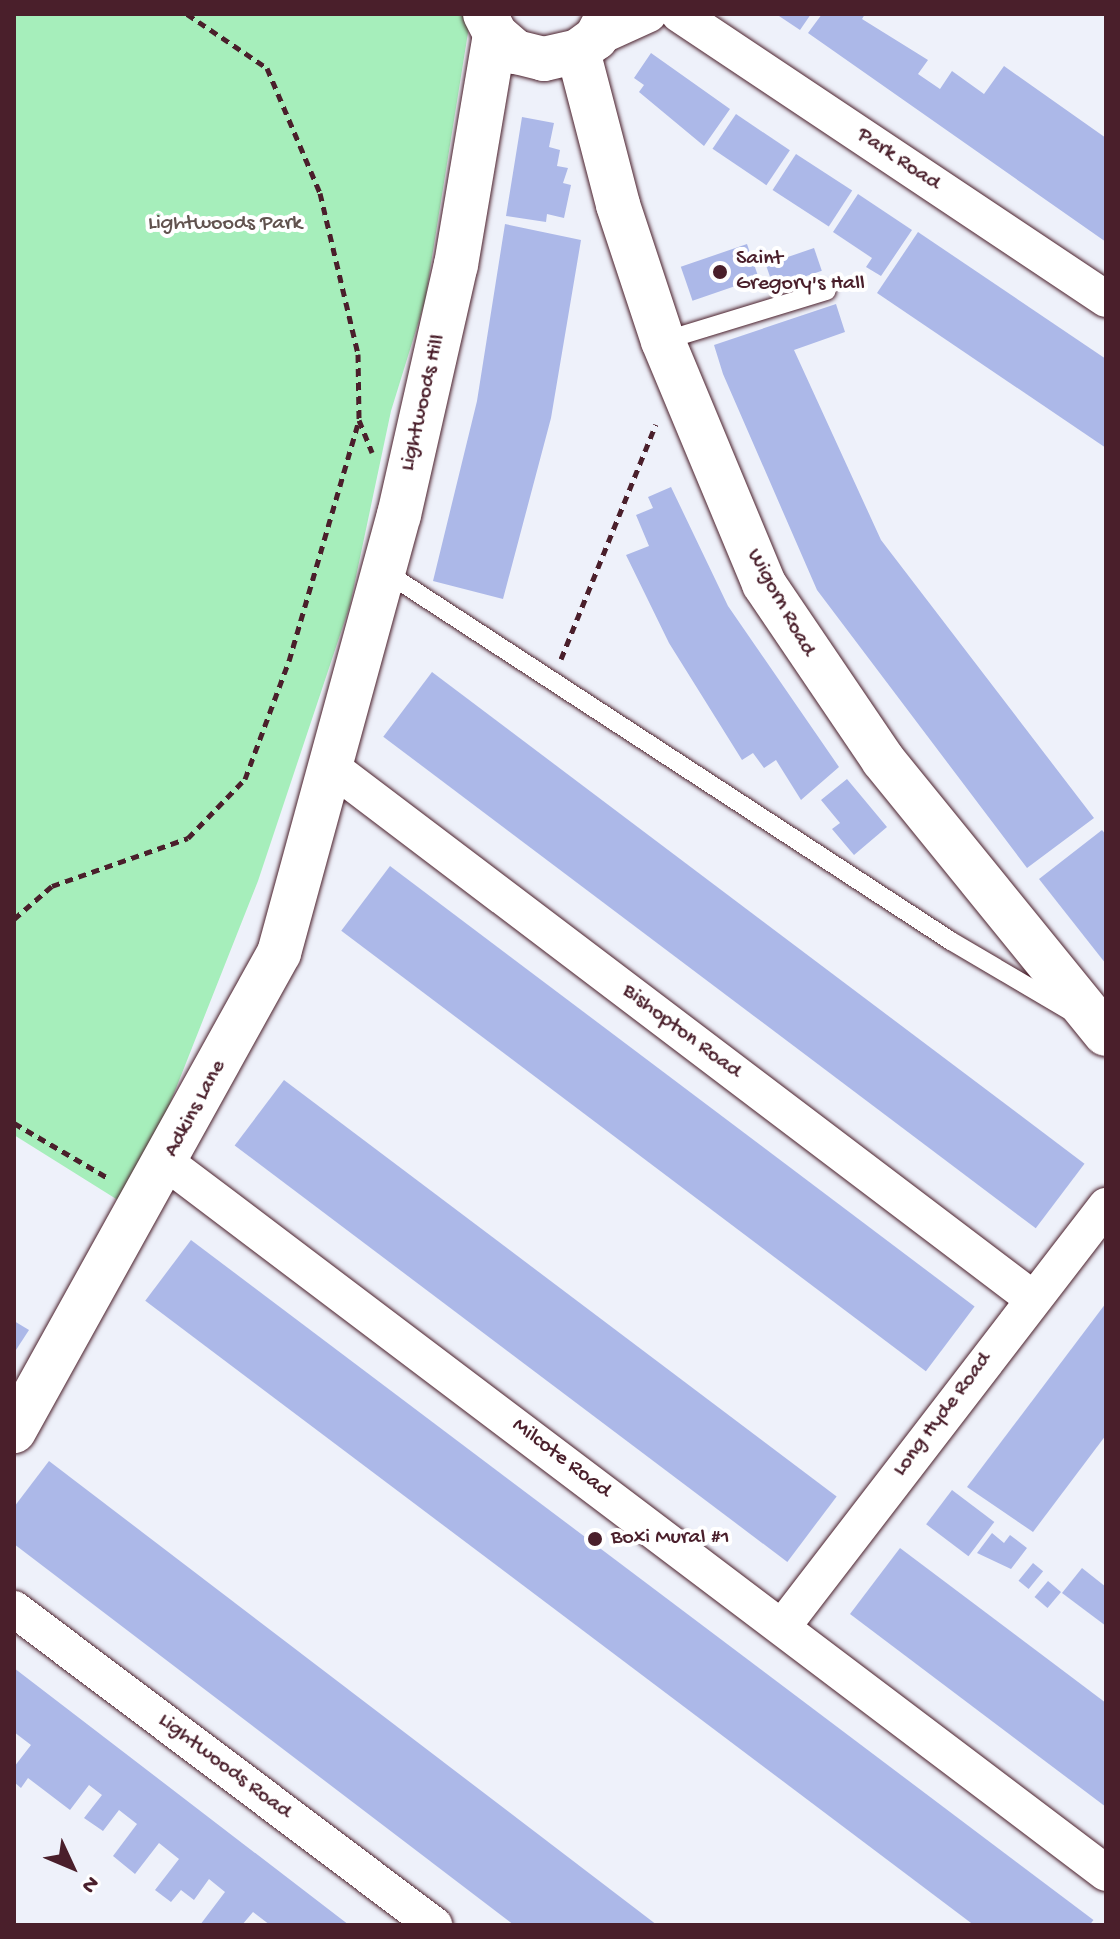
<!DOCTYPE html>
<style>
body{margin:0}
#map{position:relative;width:1120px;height:1939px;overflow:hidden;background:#eef1fa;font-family:"Gochi Hand",sans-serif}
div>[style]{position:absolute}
.green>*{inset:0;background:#a6eebb}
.building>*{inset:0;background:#acb8e8;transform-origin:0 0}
.path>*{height:5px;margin-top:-2.5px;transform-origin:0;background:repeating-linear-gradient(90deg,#4a1f2b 0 8px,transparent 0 14px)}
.roads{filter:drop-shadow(0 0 2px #4a1f2b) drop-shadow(0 0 2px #4a1f2b)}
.service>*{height:18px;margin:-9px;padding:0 9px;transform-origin:9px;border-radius:9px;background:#fff}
.minor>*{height:36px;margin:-18px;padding:0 18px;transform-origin:18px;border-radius:18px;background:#fff}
.tertiary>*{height:44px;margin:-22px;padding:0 22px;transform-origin:22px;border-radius:22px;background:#fff}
.dots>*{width:22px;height:22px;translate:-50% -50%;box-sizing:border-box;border:4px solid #fff;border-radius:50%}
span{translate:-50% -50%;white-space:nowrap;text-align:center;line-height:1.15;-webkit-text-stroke:8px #fff;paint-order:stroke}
.street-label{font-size:22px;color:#4a1f2b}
.park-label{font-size:22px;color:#61534f}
.poi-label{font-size:22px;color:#4a1f2b}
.left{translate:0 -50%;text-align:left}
.frame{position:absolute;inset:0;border:16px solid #4a1f2b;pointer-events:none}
.north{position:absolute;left:32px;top:1827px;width:80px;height:80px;-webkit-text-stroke:6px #fff;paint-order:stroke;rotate:134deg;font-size:22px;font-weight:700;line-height:32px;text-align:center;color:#4a1f2b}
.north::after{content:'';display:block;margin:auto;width:28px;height:36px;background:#4a1f2b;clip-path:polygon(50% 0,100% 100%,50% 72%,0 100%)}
</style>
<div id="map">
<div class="green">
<div style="clip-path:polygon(14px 14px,471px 14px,425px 301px,391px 411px,350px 605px,258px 881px,129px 1207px,14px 1135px)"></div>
</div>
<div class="building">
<div style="clip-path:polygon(776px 14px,811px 14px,800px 30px)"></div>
<div style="clip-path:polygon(822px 14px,865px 14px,862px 19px,928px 60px,918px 74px,940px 89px,952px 71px,984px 94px,1004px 66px,1106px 138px,1106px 242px,808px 33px)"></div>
<div style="clip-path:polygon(651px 53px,730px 109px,704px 146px,639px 92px,644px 85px,634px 78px)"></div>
<div style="left:736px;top:114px;width:65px;height:42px;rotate:34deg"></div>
<div style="clip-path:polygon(522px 117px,554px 123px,549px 147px,560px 150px,557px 166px,568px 168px,563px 183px,571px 185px,564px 218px,547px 214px,546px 222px,506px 216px)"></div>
<div style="left:796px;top:154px;width:67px;height:43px;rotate:33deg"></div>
<div style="clip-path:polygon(858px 194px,912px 230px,881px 276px,866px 267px,872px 258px,833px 232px)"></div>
<div style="clip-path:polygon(505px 224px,581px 240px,551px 418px,503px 599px,433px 581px,477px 401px)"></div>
<div style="clip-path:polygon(918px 232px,1106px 359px,1106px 448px,877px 293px)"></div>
<div style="left:747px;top:244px;width:36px;height:70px;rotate:71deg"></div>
<div style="left:814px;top:248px;width:24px;height:51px;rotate:71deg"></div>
<div style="clip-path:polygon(836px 304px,845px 332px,794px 350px,881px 540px,1094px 818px,1027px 868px,817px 590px,723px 374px,714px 345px)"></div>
<div style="clip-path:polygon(671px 487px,728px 606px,839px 767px,801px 800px,776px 760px,764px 768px,753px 753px,742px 760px,669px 643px,626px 555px,649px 546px,636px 515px,653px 508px,648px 497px)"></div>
<div style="left:432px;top:672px;width:817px;height:81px;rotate:37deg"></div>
<div style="clip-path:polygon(847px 779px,887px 827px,854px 855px,832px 829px,840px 823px,821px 800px)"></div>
<div style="clip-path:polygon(1102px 830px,1106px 835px,1106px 964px,1039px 879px)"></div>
<div style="left:390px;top:866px;width:732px;height:81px;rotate:37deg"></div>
<div style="left:284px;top:1080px;width:692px;height:82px;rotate:37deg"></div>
<div style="left:191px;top:1240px;width:1130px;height:76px;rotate:37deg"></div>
<div style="clip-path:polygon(1106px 1303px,1106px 1435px,1033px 1532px,967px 1487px)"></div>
<div style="clip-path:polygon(14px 1321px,29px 1330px,14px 1353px)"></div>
<div style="clip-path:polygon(49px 1461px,657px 1925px,514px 1925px,14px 1544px,14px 1507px)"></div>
<div style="left:952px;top:1490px;width:53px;height:43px;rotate:37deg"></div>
<div style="clip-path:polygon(992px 1533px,1004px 1543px,1010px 1535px,1027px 1548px,1011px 1569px,977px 1553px)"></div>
<div style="clip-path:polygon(900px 1548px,1106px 1703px,1106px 1807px,850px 1614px)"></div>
<div style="left:1033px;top:1563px;width:13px;height:23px;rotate:39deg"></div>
<div style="clip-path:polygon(1082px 1568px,1106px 1587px,1106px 1626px,1062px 1593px)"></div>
<div style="left:1048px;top:1581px;width:17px;height:21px;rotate:40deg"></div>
<div style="clip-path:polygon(14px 1668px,349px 1925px,270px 1925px,253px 1912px,242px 1925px,200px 1925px,225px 1892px,209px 1879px,194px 1900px,181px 1890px,171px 1902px,155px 1890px,179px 1859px,159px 1843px,135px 1874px,113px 1856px,137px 1824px,119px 1810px,103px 1831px,84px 1818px,102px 1795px,89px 1785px,70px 1810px,28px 1778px,21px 1788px,14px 1782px,14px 1767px,31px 1745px,14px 1732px)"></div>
</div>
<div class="path">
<div style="left:187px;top:14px;width:97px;rotate:34deg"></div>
<div style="left:267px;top:68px;width:136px;rotate:67deg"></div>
<div style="left:320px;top:193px;width:165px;rotate:76.7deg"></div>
<div style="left:358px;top:354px;width:66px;rotate:89.1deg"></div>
<div style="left:359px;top:420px;width:35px;rotate:68deg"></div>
<div style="left:561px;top:659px;width:253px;rotate:-68deg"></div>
<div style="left:14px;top:919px;width:50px;rotate:-41deg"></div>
<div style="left:52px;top:886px;width:144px;rotate:-19.4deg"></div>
<div style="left:188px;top:838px;width:82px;rotate:-46deg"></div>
<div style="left:245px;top:779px;width:126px;rotate:-69.6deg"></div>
<div style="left:289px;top:661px;width:251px;rotate:-73.8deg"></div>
<div style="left:14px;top:1123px;width:111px;rotate:30.3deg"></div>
</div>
<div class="roads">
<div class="service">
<div style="left:663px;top:341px;width:171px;rotate:-17deg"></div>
<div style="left:384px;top:571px;width:677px;rotate:33.13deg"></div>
<div style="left:951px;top:941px;width:136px;rotate:30.5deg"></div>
</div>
<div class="minor">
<div style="left:679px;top:14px;width:513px;rotate:33.72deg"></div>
<div style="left:596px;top:38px;width:58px;rotate:-24.4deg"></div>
<div style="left:330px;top:766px;width:881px;rotate:37.16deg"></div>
<div style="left:167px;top:1163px;width:1177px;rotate:37.09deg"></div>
<div style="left:14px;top:1609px;width:526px;rotate:36.96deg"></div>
<div style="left:783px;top:1626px;width:530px;rotate:-52.44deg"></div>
</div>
<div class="tertiary">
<div style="left:485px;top:14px;width:22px;rotate:63deg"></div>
<div style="left:495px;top:34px;width:28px;rotate:41deg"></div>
<div style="left:516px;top:52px;width:29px;rotate:14deg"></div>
<div style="left:544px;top:59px;width:35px;rotate:-13deg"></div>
<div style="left:578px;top:51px;width:22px;rotate:-36deg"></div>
<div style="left:596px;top:38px;width:27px;rotate:-62deg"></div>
<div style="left:578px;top:51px;width:159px;rotate:75.4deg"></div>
<div style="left:618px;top:205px;width:143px;rotate:71.7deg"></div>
<div style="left:663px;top:341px;width:263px;rotate:67.4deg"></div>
<div style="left:764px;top:584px;width:212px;rotate:55.9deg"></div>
<div style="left:883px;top:760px;width:353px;rotate:50.9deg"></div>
<div style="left:14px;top:1431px;width:547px;rotate:-61deg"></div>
<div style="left:279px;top:953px;width:454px;rotate:-74.7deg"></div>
<div style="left:399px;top:515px;width:256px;rotate:-77.2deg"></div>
<div style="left:456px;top:265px;width:234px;rotate:-80.4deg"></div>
</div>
</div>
<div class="dots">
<div style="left:720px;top:272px;background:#4a1f2b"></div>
<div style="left:595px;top:1539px;background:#4a1f2b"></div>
</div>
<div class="street-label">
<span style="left:898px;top:160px;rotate:34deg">Park Road</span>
<span style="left:424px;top:403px;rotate:-77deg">Lightwoods Hill</span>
<span style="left:780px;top:603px;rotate:61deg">Wigorn Road</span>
<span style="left:681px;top:1032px;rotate:37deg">Bishopton Road</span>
<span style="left:196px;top:1109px;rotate:-62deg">Adkins Lane</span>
<span style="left:943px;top:1415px;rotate:-53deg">Long Hyde Road</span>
<span style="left:561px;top:1459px;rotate:37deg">Milcote Road</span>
<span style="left:224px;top:1767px;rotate:37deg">Lightwoods Road</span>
</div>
<div class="park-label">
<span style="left:225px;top:225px">Lightwoods Park</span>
</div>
<div class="poi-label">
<span class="left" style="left:736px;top:272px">Saint<br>Gregory's Hall</span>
<span class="left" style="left:611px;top:1539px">Boxi Mural #1</span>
</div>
<div class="frame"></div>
<div class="north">N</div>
</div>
